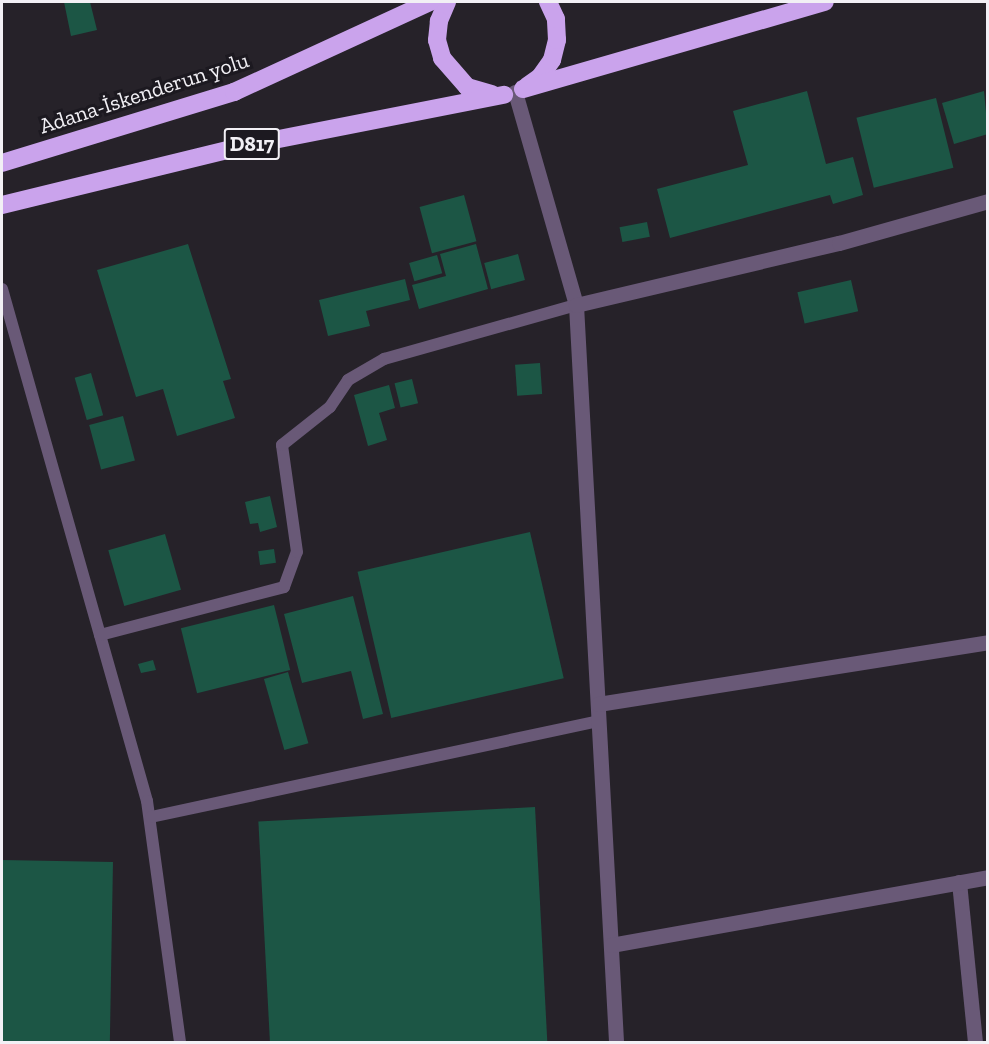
<!DOCTYPE html>
<meta charset="utf-8">
<style>
body{margin:0}
#map{position:relative;width:989px;height:1044px;overflow:hidden;background:#262229;font-family:"Zilla Slab",serif}
div>[style]{position:absolute}
.building>*{inset:0;background:#1c5645;transform-origin:0 0}
.lane>*{height:12px;margin:-6px;padding:0 6px;transform-origin:6px;border-radius:6px;background:#695977}
.street>*{height:15px;margin:-7.5px;padding:0 7.5px;transform-origin:7.5px;border-radius:7.5px;background:#695977}
.highway>*{height:18px;margin:-9px;padding:0 9px;transform-origin:9px;border-radius:9px;background:#caa3ec}
span{translate:-50% -50%;white-space:nowrap;text-align:center;line-height:1.15;-webkit-text-stroke:6px #1c1920;paint-order:stroke}
.shield-label span{padding:2px 4px;background:#1c1920;border:2px solid;border-radius:4px;-webkit-text-stroke-width:0}
.shield-label{font-size:21px;color:#f2f0f5;font-weight:700}
.street-label{font-size:22px;color:#f2f0f5}
.frame{position:absolute;inset:0;border:3px solid #f2f0f5;pointer-events:none}
</style>
<div id="map">
<div class="building">
<div style="clip-path:polygon(64px 2px,90px 2px,97px 30px,71px 36px)"></div>
<div style="clip-path:polygon(807px 91px,826px 164px,853px 157px,863px 195px,833px 204px,830px 195px,670px 238px,657px 189px,748px 165px,733px 111px)"></div>
<div style="clip-path:polygon(984px 91px,988px 134px,954px 144px,942px 103px)"></div>
<div style="left:936px;top:98px;width:72px;height:82px;rotate:76deg"></div>
<div style="left:464px;top:195px;width:48px;height:46px;rotate:75deg"></div>
<div style="left:647px;top:222px;width:15px;height:28px;rotate:79deg"></div>
<div style="clip-path:polygon(188px 244px,231px 379px,223px 381px,235px 418px,177px 436px,163px 389px,136px 397px,97px 270px)"></div>
<div style="clip-path:polygon(476px 244px,488px 289px,419px 309px,412px 285px,446px 276px,440px 254px)"></div>
<div style="left:518px;top:254px;width:27px;height:35px;rotate:75deg"></div>
<div style="left:437px;top:255px;width:19px;height:29px;rotate:74deg"></div>
<div style="clip-path:polygon(405px 279px,410px 300px,366px 311px,370px 326px,328px 336px,319px 300px)"></div>
<div style="left:851px;top:280px;width:32px;height:55px;rotate:77deg"></div>
<div style="left:540px;top:363px;width:31px;height:25px;rotate:86deg"></div>
<div style="left:91px;top:373px;width:44px;height:17px;rotate:74deg"></div>
<div style="left:412px;top:379px;width:25px;height:18px;rotate:76deg"></div>
<div style="clip-path:polygon(389px 385px,395px 408px,379px 413px,387px 440px,368px 446px,354px 395px)"></div>
<div style="left:123px;top:416px;width:46px;height:35px;rotate:75deg"></div>
<div style="clip-path:polygon(270px 496px,277px 527px,260px 532px,258px 523px,250px 524px,245px 502px)"></div>
<div style="left:530px;top:532px;width:150px;height:177px;rotate:77deg"></div>
<div style="left:165px;top:534px;width:58px;height:59px;rotate:74deg"></div>
<div style="left:274px;top:549px;width:14px;height:16px;rotate:82deg"></div>
<div style="clip-path:polygon(353px 596px,383px 714px,363px 719px,351px 671px,302px 683px,284px 614px)"></div>
<div style="left:274px;top:605px;width:67px;height:96px;rotate:76deg"></div>
<div style="clip-path:polygon(153px 660px,156px 670px,141px 673px,138px 664px)"></div>
<div style="left:288px;top:672px;width:74px;height:25px;rotate:74deg"></div>
<div style="left:535px;top:807px;width:235px;height:277px;rotate:87deg"></div>
<div style="left:2px;top:860px;width:111px;height:182px;rotate:1deg"></div>
</div>
<div class="lane">
<div style="left:2px;top:289px;width:532px;rotate:74.19deg"></div>
<div style="left:147px;top:801px;width:243px;rotate:82.2deg"></div>
<div style="left:100px;top:635px;width:190px;rotate:-14.6deg"></div>
<div style="left:284px;top:587px;width:37px;rotate:-70deg"></div>
<div style="left:297px;top:552px;width:108px;rotate:-98deg"></div>
<div style="left:282px;top:445px;width:61px;rotate:-38.4deg"></div>
<div style="left:330px;top:407px;width:32px;rotate:-56deg"></div>
<div style="left:348px;top:380px;width:42px;rotate:-30.3deg"></div>
<div style="left:384px;top:359px;width:199px;rotate:-15.7deg"></div>
<div style="left:151px;top:817px;width:458px;rotate:-12.1deg"></div>
</div>
<div class="street">
<div style="left:515px;top:92px;width:222px;rotate:74deg"></div>
<div style="left:576px;top:305px;width:738px;rotate:86.89deg"></div>
<div style="left:576px;top:305px;width:270px;rotate:-13.3deg"></div>
<div style="left:839px;top:243px;width:155px;rotate:-15.7deg"></div>
<div style="left:598px;top:704px;width:395px;rotate:-9deg"></div>
<div style="left:959px;top:882px;width:161px;rotate:84.3deg"></div>
<div style="left:611px;top:945px;width:383px;rotate:-10.2deg"></div>
</div>
<div class="highway">
<div style="left:447px;top:2px;width:21px;rotate:113deg"></div>
<div style="left:439px;top:21px;width:19px;rotate:96deg"></div>
<div style="left:437px;top:40px;width:19px;rotate:74deg"></div>
<div style="left:442px;top:58px;width:38px;rotate:49deg"></div>
<div style="left:467px;top:87px;width:26px;rotate:16deg"></div>
<div style="left:527px;top:86px;width:16px;rotate:-35deg"></div>
<div style="left:540px;top:77px;width:21px;rotate:-55deg"></div>
<div style="left:552px;top:60px;width:21px;rotate:-76deg"></div>
<div style="left:557px;top:40px;width:21px;rotate:-93deg"></div>
<div style="left:556px;top:19px;width:19px;rotate:-115deg"></div>
<div style="left:523px;top:89px;width:314px;rotate:-16.1deg"></div>
<div style="left:2px;top:163px;width:243px;rotate:-17deg"></div>
<div style="left:234px;top:92px;width:216px;rotate:-24.7deg"></div>
<div style="left:2px;top:205px;width:253px;rotate:-13.7deg"></div>
<div style="left:248px;top:145px;width:261px;rotate:-11.1deg"></div>
</div>
<div class="shield-label">
<span style="left:252px;top:144px">D817</span>
</div>
<div class="street-label">
<span style="left:144px;top:93px;rotate:-18deg">Adana-İskenderun yolu</span>
</div>
<div class="frame"></div>
</div>
